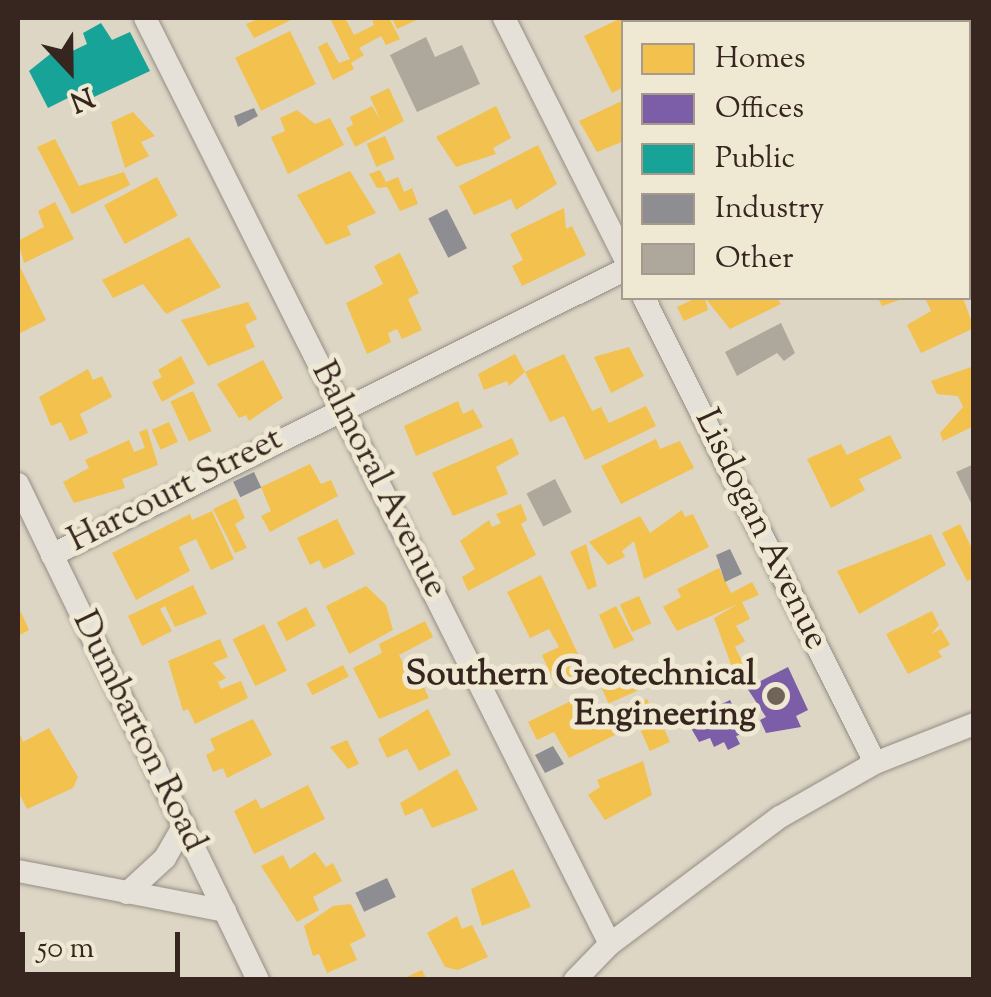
<!DOCTYPE html>
<style>
body{margin:0}
#map{position:relative;width:991px;height:997px;overflow:hidden;background:#ddd6c5;font-family:"Sorts Mill Goudy",serif}
div>[style]{position:absolute}
.homes>*{inset:0;background:#f2c14e;transform-origin:0 0}
.offices>*{inset:0;background:#7b5ea7}
.public>*{inset:0;background:#17a398}
.industry>*{inset:0;background:#8d8d92;transform-origin:0 0}
.building>*{inset:0;background:#aea89c;transform-origin:0 0}
.roads{filter:drop-shadow(0 0 2px #948e84) drop-shadow(0 0 2px #948e84)}
.minor>*{height:22px;margin:-11px;padding:0 11px;transform-origin:11px;border-radius:11px;background:#e5e1d9}
.dots>*{width:28px;height:28px;translate:-50% -50%;box-sizing:border-box;border:5px solid #efe8d3;border-radius:50%}
span{translate:-50% -50%;white-space:nowrap;text-align:center;line-height:1.15;-webkit-text-stroke:10px #efe8d3;paint-order:stroke}
.street-label{font-size:35px;color:#36261f}
.poi-label{font-size:35px;color:#36261f;font-weight:700}
.right{translate:-100% -50%;text-align:right}
.frame{position:absolute;inset:0;border:20px solid #36261f;pointer-events:none}
.legend{position:absolute;left:621px;top:20px;width:350px;height:280px;box-sizing:border-box;background:#efe8d3;border:2px solid #a59a8b;margin:0;padding:12px 18px;list-style:none;font-size:30px;color:#36261f}
.legend li{display:flex;align-items:center;gap:20px;height:50px}
.legend b{width:50px;border:2px solid #a59a8b}
.north{position:absolute;left:20px;top:20px;width:100px;height:100px;-webkit-text-stroke:8px #efe8d3;paint-order:stroke;rotate:158deg;font-size:28px;font-weight:700;line-height:40px;text-align:center;color:#36261f}
.north::after{content:'';display:block;margin:auto;width:35px;height:45px;background:#36261f;clip-path:polygon(50% 0,100% 100%,50% 72%,0 100%)}
.scale{position:absolute;left:20px;top:932px;width:160px;height:45px;box-sizing:border-box;border:5px solid #36261f;border-top:0;padding-left:12px;font-size:30px;line-height:35px;white-space:nowrap;color:#36261f;-webkit-text-stroke:8px #efe8d3;paint-order:stroke}
</style>
<div id="map">
<div class="homes">
<div style="clip-path:polygon(260px 18px,295px 18px,254px 38px,246px 24px)"></div>
<div style="clip-path:polygon(330px 18px,345px 18px,354px 35px,374px 25px,372px 19px,389px 18px,400px 39px,386px 45px,381px 36px,359px 48px,364px 55px,351px 63px,354px 69px,333px 80px,318px 47px,327px 42px,339px 63px,350px 59px)"></div>
<div style="clip-path:polygon(392px 18px,421px 18px,397px 29px)"></div>
<div style="clip-path:polygon(621px 18px,678px 22px,624px 22px,624px 87px,612px 93px,584px 36px)"></div>
<div style="left:290px;top:31px;width:59px;height:61px;rotate:64deg"></div>
<div style="clip-path:polygon(389px 88px,404px 121px,355px 147px,346px 128px,353px 125px,350px 117px,372px 106px,381px 121px,370px 97px)"></div>
<div style="clip-path:polygon(624px 100px,624px 141px,597px 152px,579px 121px)"></div>
<div style="clip-path:polygon(496px 106px,511px 138px,493px 148px,496px 154px,456px 167px,436px 137px)"></div>
<div style="clip-path:polygon(297px 110px,315px 124px,330px 118px,344px 145px,288px 174px,271px 137px,285px 131px,280px 118px)"></div>
<div style="clip-path:polygon(133px 112px,155px 136px,141px 142px,149px 156px,125px 168px,111px 122px)"></div>
<div style="left:385px;top:136px;width:25px;height:20px;rotate:67deg"></div>
<div style="clip-path:polygon(55px 139px,79px 186px,124px 172px,130px 185px,72px 214px,37px 147px)"></div>
<div style="clip-path:polygon(538px 145px,557px 184px,516px 210px,511px 199px,474px 215px,459px 186px)"></div>
<div style="clip-path:polygon(380px 170px,386px 182px,398px 177px,404px 192px,412px 188px,418px 204px,400px 211px,387px 187px,377px 188px,369px 174px)"></div>
<div style="clip-path:polygon(350px 171px,376px 213px,347px 226px,351px 235px,326px 245px,297px 195px)"></div>
<div style="left:157px;top:177px;width:44px;height:60px;rotate:62deg"></div>
<div style="clip-path:polygon(55px 202px,74px 239px,24px 263px,18px 241px,44px 227px,38px 211px)"></div>
<div style="clip-path:polygon(564px 208px,566px 229px,572px 226px,586px 255px,522px 286px,512px 266px,523px 260px,510px 234px)"></div>
<div style="clip-path:polygon(189px 237px,221px 287px,166px 314px,143px 284px,113px 298px,102px 280px)"></div>
<div style="clip-path:polygon(400px 253px,419px 293px,408px 299px,422px 330px,402px 339px,397px 329px,388px 333px,391px 342px,367px 354px,346px 303px,383px 284px,374px 266px)"></div>
<div style="clip-path:polygon(18px 263px,46px 320px,18px 334px)"></div>
<div style="clip-path:polygon(696px 298px,705px 298px,708px 310px,684px 321px,677px 307px)"></div>
<div style="clip-path:polygon(705px 298px,777px 298px,781px 304px,730px 329px)"></div>
<div style="clip-path:polygon(878px 298px,905px 298px,882px 306px)"></div>
<div style="clip-path:polygon(925px 298px,963px 298px,974px 328px,921px 353px,907px 325px,931px 311px)"></div>
<div style="clip-path:polygon(248px 302px,257px 319px,245px 325px,255px 347px,208px 366px,181px 320px)"></div>
<div style="clip-path:polygon(629px 347px,644px 376px,611px 393px,594px 357px)"></div>
<div style="clip-path:polygon(515px 354px,525px 372px,509px 386px,507px 381px,484px 390px,478px 374px)"></div>
<div style="clip-path:polygon(564px 354px,592px 411px,601px 407px,609px 423px,646px 406px,656px 426px,585px 460px,564px 416px,550px 422px,525px 372px)"></div>
<div style="clip-path:polygon(181px 356px,195px 383px,162px 402px,152px 382px,162px 377px,158px 370px)"></div>
<div style="clip-path:polygon(263px 360px,283px 398px,249px 421px,246px 415px,239px 418px,217px 384px)"></div>
<div style="clip-path:polygon(974px 366px,974px 426px,943px 441px,940px 433px,963px 407px,958px 396px,937px 394px,931px 381px)"></div>
<div style="clip-path:polygon(88px 369px,93px 380px,102px 376px,112px 397px,80px 414px,88px 433px,70px 441px,61px 422px,51px 426px,39px 397px)"></div>
<div style="left:193px;top:391px;width:44px;height:25px;rotate:65deg"></div>
<div style="clip-path:polygon(458px 401px,463px 414px,473px 409px,483px 427px,416px 456px,404px 426px)"></div>
<div style="left:169px;top:422px;width:22px;height:19px;rotate:66deg"></div>
<div style="clip-path:polygon(147px 429px,158px 465px,122px 479px,125px 488px,74px 503px,63px 482px,89px 468px,85px 460px,129px 440px,134px 452px,145px 448px,139px 432px)"></div>
<div style="clip-path:polygon(890px 435px,902px 458px,859px 479px,865px 490px,831px 508px,807px 459px,841px 444px,847px 455px)"></div>
<div style="clip-path:polygon(512px 438px,519px 454px,496px 467px,508px 494px,453px 516px,432px 473px)"></div>
<div style="clip-path:polygon(656px 439px,660px 449px,680px 441px,694px 468px,621px 504px,601px 466px)"></div>
<div style="clip-path:polygon(310px 464px,321px 484px,331px 480px,338px 496px,270px 532px,261px 516px,271px 511px,261px 487px)"></div>
<div style="clip-path:polygon(236px 498px,245px 518px,235px 524px,247px 548px,235px 553px,213px 509px)"></div>
<div style="clip-path:polygon(521px 504px,527px 520px,521px 524px,536px 555px,468px 591px,462px 577px,475px 569px,460px 541px,489px 520px,492px 527px,501px 523px,496px 514px)"></div>
<div style="clip-path:polygon(682px 510px,685px 517px,693px 514px,709px 547px,644px 579px,634px 541px,622px 551px,625px 557px,608px 565px,589px 542px,640px 516px,650px 533px)"></div>
<div style="clip-path:polygon(212px 511px,234px 559px,211px 570px,196px 539px,179px 547px,190px 571px,136px 600px,112px 553px,190px 514px,192px 520px)"></div>
<div style="clip-path:polygon(337px 519px,355px 554px,324px 569px,319px 560px,310px 565px,297px 538px)"></div>
<div style="clip-path:polygon(960px 524px,974px 553px,974px 578px,967px 581px,942px 533px)"></div>
<div style="clip-path:polygon(931px 534px,946px 565px,859px 614px,837px 571px)"></div>
<div style="clip-path:polygon(586px 544px,597px 586px,588px 590px,570px 552px)"></div>
<div style="clip-path:polygon(719px 568px,731px 593px,752px 582px,759px 595px,742px 602px,750px 619px,736px 626px,745px 641px,735px 647px,748px 673px,736px 678px,714px 618px,738px 604px,677px 631px,663px 607px,681px 597px,677px 589px)"></div>
<div style="clip-path:polygon(541px 575px,586px 671px,556px 686px,542px 655px,559px 647px,549px 629px,530px 638px,507px 592px)"></div>
<div style="clip-path:polygon(193px 585px,207px 614px,175px 627px,165px 606px,160px 609px,172px 631px,142px 646px,128px 616px)"></div>
<div style="clip-path:polygon(366px 586px,386px 605px,393px 630px,349px 654px,326px 606px)"></div>
<div style="left:639px;top:596px;width:30px;height:21px;rotate:66deg"></div>
<div style="clip-path:polygon(18px 606px,29px 630px,18px 636px)"></div>
<div style="clip-path:polygon(616px 606px,634px 640px,614px 649px,599px 615px)"></div>
<div style="left:306px;top:607px;width:21px;height:33px;rotate:62deg"></div>
<div style="clip-path:polygon(932px 611px,939px 625px,931px 634px,941px 629px,950px 645px,938px 651px,942px 657px,908px 674px,886px 634px)"></div>
<div style="clip-path:polygon(425px 621px,433px 637px,399px 655px,405px 667px,413px 664px,429px 698px,379px 719px,353px 668px,382px 653px,379px 644px)"></div>
<div style="left:264px;top:624px;width:52px;height:35px;rotate:64deg"></div>
<div style="clip-path:polygon(220px 639px,228px 657px,213px 663px,226px 678px,218px 682px,221px 689px,241px 681px,248px 698px,195px 724px,188px 709px,183px 711px,168px 661px)"></div>
<div style="left:343px;top:665px;width:13px;height:41px;rotate:63deg"></div>
<div style="left:639px;top:666px;width:22px;height:43px;rotate:66deg"></div>
<div style="clip-path:polygon(575px 699px,588px 724px,647px 699px,655px 715px,569px 758px,554px 732px,537px 740px,528px 722px)"></div>
<div style="clip-path:polygon(428px 709px,451px 755px,419px 771px,407px 749px,387px 758px,378px 739px)"></div>
<div style="clip-path:polygon(253px 719px,272px 755px,227px 778px,223px 768px,213px 772px,206px 755px,215px 750px,210px 739px)"></div>
<div style="left:661px;top:722px;width:22px;height:22px;rotate:66deg"></div>
<div style="clip-path:polygon(49px 728px,78px 777px,73px 788px,27px 809px,18px 791px,18px 729px,23px 742px)"></div>
<div style="clip-path:polygon(347px 740px,359px 764px,348px 769px,330px 747px)"></div>
<div style="clip-path:polygon(643px 761px,652px 795px,605px 820px,588px 795px,600px 787px,597px 780px)"></div>
<div style="clip-path:polygon(457px 769px,478px 810px,432px 828px,422px 808px,405px 816px,400px 803px)"></div>
<div style="clip-path:polygon(308px 785px,325px 819px,254px 854px,234px 811px,256px 799px,261px 809px)"></div>
<div style="clip-path:polygon(315px 852px,326px 867px,333px 863px,342px 881px,313px 897px,319px 910px,297px 922px,261px 866px,283px 855px,290px 869px)"></div>
<div style="clip-path:polygon(513px 869px,531px 907px,482px 926px,471px 889px)"></div>
<div style="clip-path:polygon(351px 904px,366px 936px,350px 944px,357px 960px,327px 973px,319px 954px,313px 956px,304px 926px,333px 906px)"></div>
<div style="clip-path:polygon(457px 916px,462px 929px,472px 925px,488px 957px,458px 970px,445px 967px,427px 933px)"></div>
<div style="clip-path:polygon(422px 970px,427px 980px,400px 980px)"></div>
</div>
<div class="offices">
<div style="clip-path:polygon(788px 667px,808px 710px,796px 716px,801px 727px,766px 733px,760px 720px,766px 717px,747px 688px)"></div>
<div style="clip-path:polygon(730px 700px,746px 733px,736px 736px,740px 744px,728px 750px,724px 742px,714px 747px,710px 738px,699px 742px,687px 721px)"></div>
</div>
<div class="public">
<div style="clip-path:polygon(101px 23px,112px 40px,130px 32px,150px 71px,94px 97px,90px 87px,48px 108px,29px 71px,54px 51px,64px 55px,87px 44px,83px 33px)"></div>
</div>
<div class="industry">
<div style="clip-path:polygon(254px 108px,258px 116px,238px 127px,234px 116px)"></div>
<div style="left:447px;top:209px;width:44px;height:21px;rotate:63deg"></div>
<div style="left:254px;top:472px;width:17px;height:23px;rotate:65deg"></div>
<div style="clip-path:polygon(730px 549px,742px 574px,725px 582px,716px 555px)"></div>
<div style="clip-path:polygon(553px 746px,564px 764px,545px 773px,535px 755px)"></div>
<div style="left:387px;top:878px;width:21px;height:35px;rotate:65deg"></div>
</div>
<div class="building">
<div style="clip-path:polygon(426px 37px,435px 57px,462px 45px,480px 84px,417px 112px,390px 55px)"></div>
<div style="clip-path:polygon(781px 323px,795px 353px,784px 361px,777px 353px,737px 376px,725px 352px)"></div>
<div style="clip-path:polygon(974px 464px,974px 509px,956px 472px)"></div>
<div style="left:555px;top:479px;width:37px;height:32px;rotate:63deg"></div>
</div>
<div class="roads">
<div class="minor">
<div style="left:145px;top:18px;width:1036px;rotate:63.34deg"></div>
<div style="left:504px;top:18px;width:267px;rotate:63.3deg"></div>
<div style="left:902px;top:18px;width:5px;rotate:53deg"></div>
<div style="left:968px;top:151px;width:12px;rotate:59deg"></div>
<div style="left:644px;top:298px;width:519px;rotate:63.58deg"></div>
<div style="left:18px;top:484px;width:551px;rotate:64.18deg"></div>
<div style="left:52px;top:555px;width:639px;rotate:-26.48deg"></div>
<div style="left:18px;top:871px;width:211px;rotate:10.9deg"></div>
<div style="left:127px;top:893px;width:52px;rotate:-42.6deg"></div>
<div style="left:165px;top:858px;width:38px;rotate:-60deg"></div>
<div style="left:575px;top:980px;width:50px;rotate:-45.8deg"></div>
<div style="left:610px;top:944px;width:212px;rotate:-36.8deg"></div>
<div style="left:780px;top:817px;width:109px;rotate:-29.6deg"></div>
<div style="left:875px;top:763px;width:106px;rotate:-21.5deg"></div>
</div>
</div>
<div class="dots">
<div style="left:776px;top:696px;background:#706459"></div>
</div>
<div class="street-label">
<span style="left:378px;top:480px;rotate:63deg">Balmoral Avenue</span>
<span style="left:176px;top:491px;rotate:-27deg">Harcourt Street</span>
<span style="left:760px;top:530px;rotate:64deg">Lisdogan Avenue</span>
<span style="left:138px;top:732px;rotate:64deg">Dumbarton Road</span>
</div>
<div class="poi-label">
<span class="right" style="left:756px;top:696px">Southern Geotechnical<br>Engineering</span>
</div>
<div class="frame"></div>
<ul class="legend">
<li><b style="height:28px;background:#f2c14e"></b>Homes</li>
<li><b style="height:28px;background:#7b5ea7"></b>Offices</li>
<li><b style="height:28px;background:#17a398"></b>Public</li>
<li><b style="height:28px;background:#8d8d92"></b>Industry</li>
<li><b style="height:28px;background:#aea89c"></b>Other</li>
</ul>
<div class="north">N</div>
<div class="scale">50 m</div>
</div>
